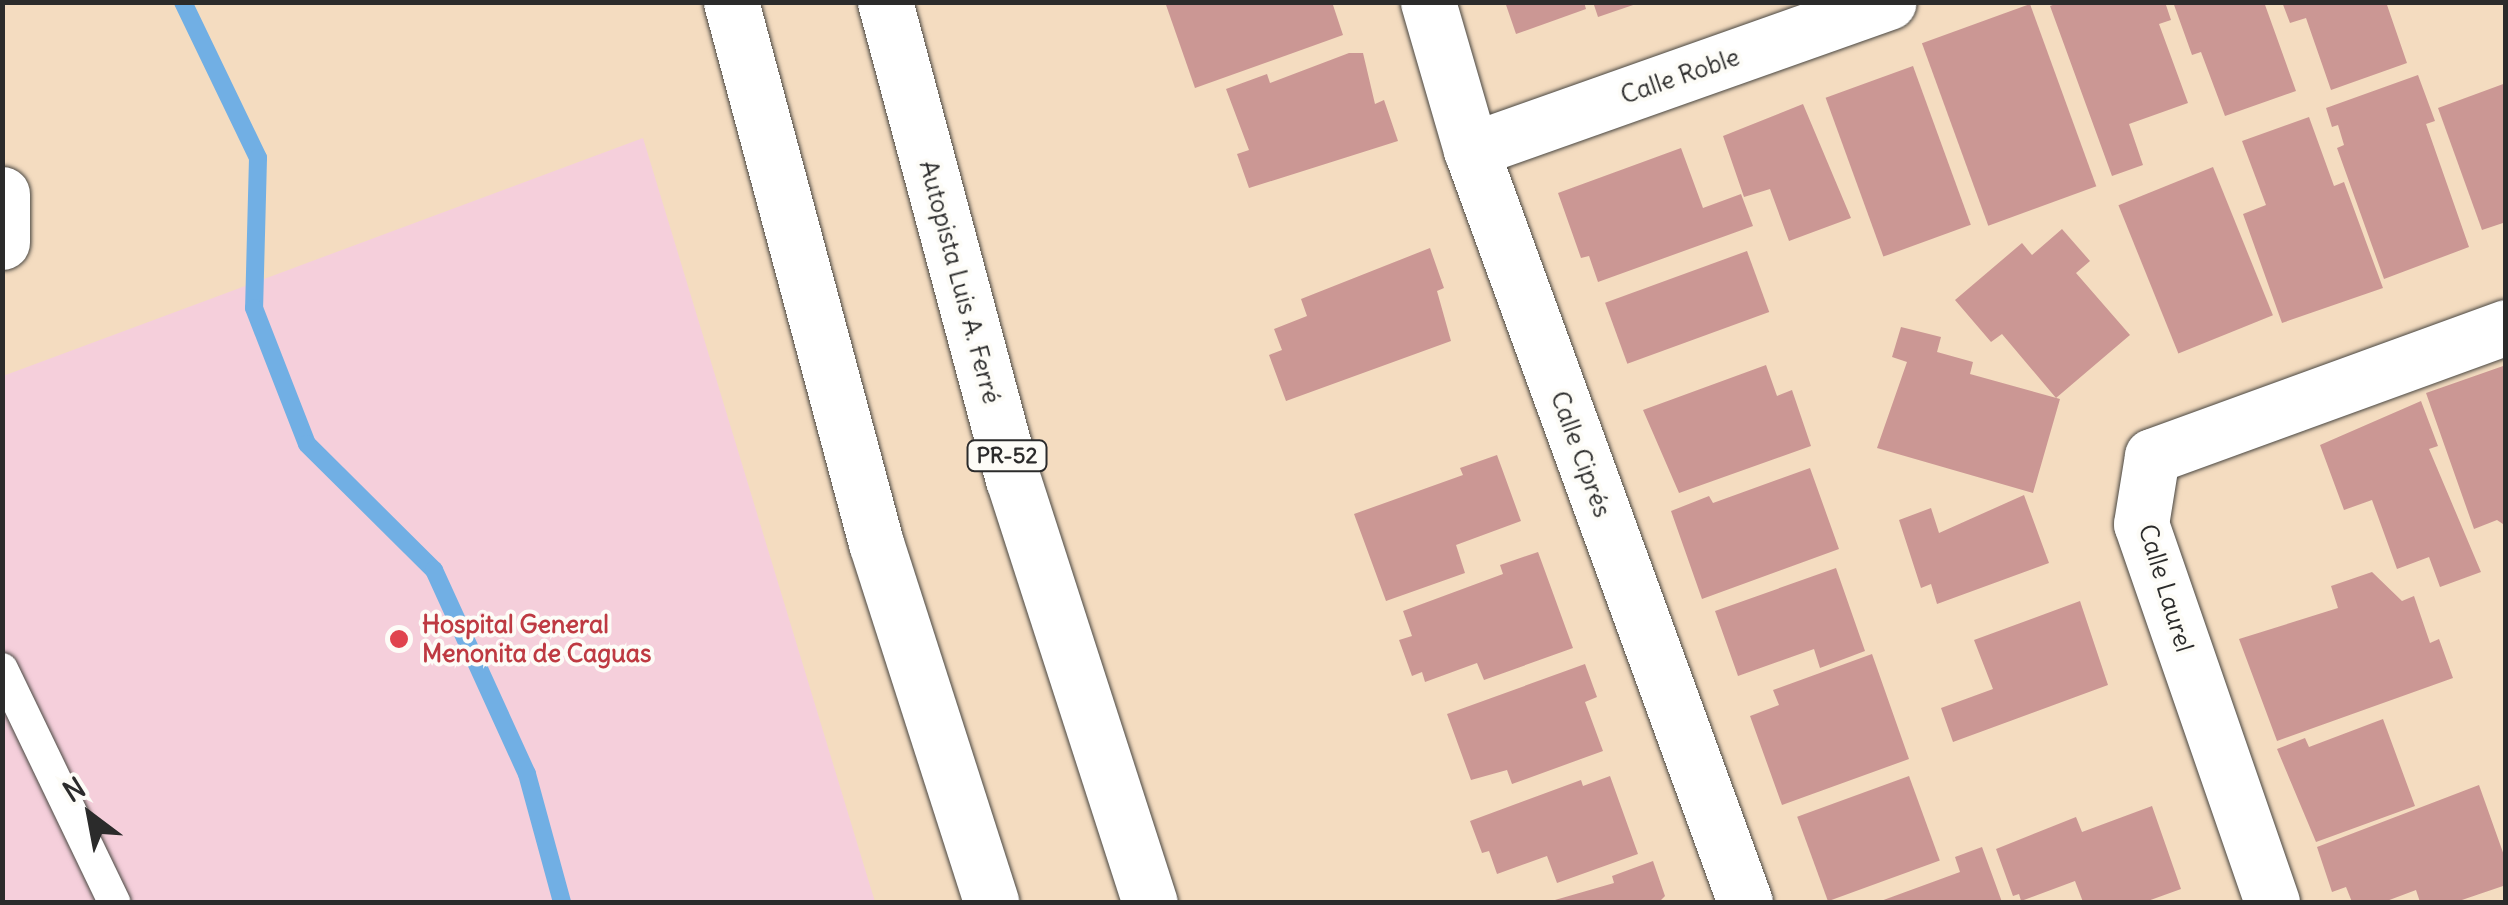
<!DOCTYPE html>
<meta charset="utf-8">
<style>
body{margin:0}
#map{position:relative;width:2508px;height:905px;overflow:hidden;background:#f4dcc0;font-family:Delius,sans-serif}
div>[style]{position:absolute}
.built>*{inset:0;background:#f5cfdb}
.stream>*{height:18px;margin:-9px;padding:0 9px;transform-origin:9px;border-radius:9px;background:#71afe4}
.building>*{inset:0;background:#cb9794;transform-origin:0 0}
.roads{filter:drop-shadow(0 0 2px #494641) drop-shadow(0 0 2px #494641)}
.lane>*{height:32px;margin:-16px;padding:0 16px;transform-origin:16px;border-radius:16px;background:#fff}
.street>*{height:55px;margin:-27.5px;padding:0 27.5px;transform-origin:27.5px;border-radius:27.5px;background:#fff}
.secondary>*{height:55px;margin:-27.5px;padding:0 27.5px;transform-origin:27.5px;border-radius:27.5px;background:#fff}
.highway>*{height:55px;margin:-27.5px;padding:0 27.5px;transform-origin:27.5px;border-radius:27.5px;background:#fff}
.dots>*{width:28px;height:28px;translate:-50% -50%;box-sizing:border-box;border:5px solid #fdfcf7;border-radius:50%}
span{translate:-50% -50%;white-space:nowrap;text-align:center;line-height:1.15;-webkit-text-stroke:8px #fdfcf7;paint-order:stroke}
.shield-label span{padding:2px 8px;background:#fdfcf7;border:2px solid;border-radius:8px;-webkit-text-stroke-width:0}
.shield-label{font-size:22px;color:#2b2b2b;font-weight:700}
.street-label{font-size:25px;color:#2b2b2b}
.health-label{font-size:25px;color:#be3a42;font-weight:700}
.left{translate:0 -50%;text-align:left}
.frame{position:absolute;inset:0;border:5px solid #2b2b2b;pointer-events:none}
.north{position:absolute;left:40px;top:765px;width:100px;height:100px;-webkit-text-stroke:8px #fdfcf7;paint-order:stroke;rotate:328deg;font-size:28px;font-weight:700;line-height:40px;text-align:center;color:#2b2b2b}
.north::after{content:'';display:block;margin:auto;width:35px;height:45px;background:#2b2b2b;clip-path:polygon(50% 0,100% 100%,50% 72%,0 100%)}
</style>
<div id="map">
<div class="built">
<div style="clip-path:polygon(643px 138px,875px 902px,3px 902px,3px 376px)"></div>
</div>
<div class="stream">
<div style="left:183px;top:2px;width:173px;rotate:64.3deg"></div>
<div style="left:258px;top:158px;width:150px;rotate:91.5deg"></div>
<div style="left:254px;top:308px;width:146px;rotate:68.7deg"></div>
<div style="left:307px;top:444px;width:179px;rotate:44.8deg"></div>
<div style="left:434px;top:570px;width:224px;rotate:65.5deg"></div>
<div style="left:527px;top:774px;width:133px;rotate:74.7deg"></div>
</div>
<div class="building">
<div style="clip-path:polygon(1165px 2px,1332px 2px,1343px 35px,1195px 88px)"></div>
<div style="clip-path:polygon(1505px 2px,1584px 2px,1586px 9px,1516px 34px)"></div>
<div style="clip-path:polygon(1593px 2px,1639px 2px,1639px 3px,1598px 17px)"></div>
<div style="clip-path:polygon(2061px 2px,2165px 2px,2171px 20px,2159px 24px,2188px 103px,2129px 124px,2143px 165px,2112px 176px,2050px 6px)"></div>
<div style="clip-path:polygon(2173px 2px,2264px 2px,2296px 91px,2225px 116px,2201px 52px,2192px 55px)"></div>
<div style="clip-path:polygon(2282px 2px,2386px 2px,2407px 63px,2331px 90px,2306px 18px,2290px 23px)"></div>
<div style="left:2030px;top:4px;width:194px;height:115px;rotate:70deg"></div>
<div style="clip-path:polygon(1349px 53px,1363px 53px,1375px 104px,1384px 100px,1398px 141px,1249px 188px,1237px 154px,1249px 150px,1226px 89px,1267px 74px,1270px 83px)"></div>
<div style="left:1913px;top:66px;width:169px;height:93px;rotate:70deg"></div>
<div style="clip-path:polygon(2418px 75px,2435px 121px,2426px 124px,2469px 247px,2384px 279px,2337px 148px,2344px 145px,2338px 125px,2332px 127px,2326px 108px)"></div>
<div style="clip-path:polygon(2506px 83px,2506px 222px,2482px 230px,2438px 108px)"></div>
<div style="clip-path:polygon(1803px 104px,1851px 218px,1789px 241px,1770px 189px,1744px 197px,1723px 136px)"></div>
<div style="clip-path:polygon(2309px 117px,2334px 186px,2344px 182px,2383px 288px,2282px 323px,2243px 214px,2266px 205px,2242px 141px)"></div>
<div style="clip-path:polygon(1681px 148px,1703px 208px,1741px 194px,1753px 226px,1598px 282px,1589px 256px,1581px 258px,1558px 193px)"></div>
<div style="left:2213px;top:167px;width:160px;height:102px;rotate:68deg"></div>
<div style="clip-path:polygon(2062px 229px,2090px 261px,2076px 273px,2130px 335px,2056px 398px,2002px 334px,1991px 342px,1955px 300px,2022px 243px,2032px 255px)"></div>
<div style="clip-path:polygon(1430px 248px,1444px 288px,1437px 291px,1451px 341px,1286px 401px,1269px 355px,1282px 350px,1274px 329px,1307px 316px,1301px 299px)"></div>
<div style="left:1747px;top:251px;width:65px;height:151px;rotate:70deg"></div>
<div style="clip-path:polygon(1901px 327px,1941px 337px,1937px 352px,1973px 362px,1970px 374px,2060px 399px,2033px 493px,1877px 448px,1907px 362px,1892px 357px)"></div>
<div style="clip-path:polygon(1766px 365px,1777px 396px,1792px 390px,1811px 446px,1679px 493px,1643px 410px)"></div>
<div style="clip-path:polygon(2506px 365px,2506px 526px,2497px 520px,2474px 529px,2426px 393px)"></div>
<div style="clip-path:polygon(2421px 401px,2438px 446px,2429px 449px,2481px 572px,2440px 587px,2429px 557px,2397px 569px,2372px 500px,2344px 510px,2320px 445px)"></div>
<div style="clip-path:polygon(1497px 455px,1521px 521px,1456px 545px,1465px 573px,1386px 601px,1354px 514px,1463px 475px,1460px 468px)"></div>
<div style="clip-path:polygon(1810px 468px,1839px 549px,1702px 599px,1671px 511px,1709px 496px,1713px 503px)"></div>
<div style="clip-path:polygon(2024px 495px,2049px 563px,1937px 604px,1931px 584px,1921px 588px,1899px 520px,1931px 508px,1939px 533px)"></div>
<div style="clip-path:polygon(1538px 552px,1573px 648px,1484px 680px,1477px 663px,1425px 682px,1422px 672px,1412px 676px,1399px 640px,1412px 636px,1403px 611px,1503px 574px,1500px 565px)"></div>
<div style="clip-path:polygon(1836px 568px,1865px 651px,1820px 668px,1814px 649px,1738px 676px,1715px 611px)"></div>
<div style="clip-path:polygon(2372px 572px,2402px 601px,2414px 596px,2430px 643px,2439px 639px,2453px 678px,2277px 741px,2239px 639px,2338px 608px,2331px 586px)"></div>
<div style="clip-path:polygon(2080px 601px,2108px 685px,1953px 742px,1941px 708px,1993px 689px,1974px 640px)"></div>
<div style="clip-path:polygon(1872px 654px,1909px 759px,1782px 805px,1750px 716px,1779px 705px,1773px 690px)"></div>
<div style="clip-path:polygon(1585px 664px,1597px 697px,1585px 702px,1603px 751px,1512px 784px,1507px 770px,1471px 780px,1447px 714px)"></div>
<div style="clip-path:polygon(2383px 719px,2415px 806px,2316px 842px,2277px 749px,2305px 738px,2309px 747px)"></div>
<div style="clip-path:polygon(1610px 776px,1638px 854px,1557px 883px,1547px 856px,1497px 874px,1489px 851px,1482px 853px,1470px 821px,1581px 780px,1583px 786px)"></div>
<div style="left:1909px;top:776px;width:90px;height:119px;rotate:70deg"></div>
<div style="clip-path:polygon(2479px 785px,2506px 861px,2506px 885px,2456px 902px,2420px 902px,2416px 890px,2384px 902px,2352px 902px,2346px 887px,2332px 892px,2317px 847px)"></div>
<div style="clip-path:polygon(2152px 806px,2181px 889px,2145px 902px,2083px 902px,2075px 881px,2021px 901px,2019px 894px,2013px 896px,1996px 849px,2076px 817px,2082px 832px)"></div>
<div style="clip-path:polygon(1982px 847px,2002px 902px,1878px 902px,1960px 872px,1955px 857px)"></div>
<div style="clip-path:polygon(1653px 861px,1665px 896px,1659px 902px,1548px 902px,1614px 883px,1612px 876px)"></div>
</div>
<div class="roads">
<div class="lane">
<div style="left:2px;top:669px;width:259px;rotate:64.3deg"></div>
</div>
<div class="street">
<div style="left:1428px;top:2px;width:154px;rotate:73.8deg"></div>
<div style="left:1471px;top:150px;width:800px;rotate:69.98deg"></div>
<div style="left:1471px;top:150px;width:443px;rotate:-19.5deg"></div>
<div style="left:2272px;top:902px;width:400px;rotate:-109.1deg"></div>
<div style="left:2141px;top:524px;width:69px;rotate:-80.8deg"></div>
<div style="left:2152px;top:456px;width:377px;rotate:-20deg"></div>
</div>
<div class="secondary">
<div style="left:2px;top:194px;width:48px;rotate:90deg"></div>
</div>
<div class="highway">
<div style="left:731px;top:2px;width:560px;rotate:75deg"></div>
<div style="left:876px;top:543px;width:377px;rotate:72.2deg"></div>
<div style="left:885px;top:2px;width:494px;rotate:75deg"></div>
<div style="left:1013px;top:479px;width:445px;rotate:72.1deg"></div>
</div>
</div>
<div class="dots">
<div style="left:399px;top:639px;background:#e0444e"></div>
</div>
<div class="shield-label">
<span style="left:1007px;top:456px">PR-52</span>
</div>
<div class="street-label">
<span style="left:1680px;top:76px;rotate:-19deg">Calle Roble</span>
<span style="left:960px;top:282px;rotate:75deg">Autopista Luis A. Ferré</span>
<span style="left:1581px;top:454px;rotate:70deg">Calle Ciprés</span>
<span style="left:2166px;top:588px;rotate:73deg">Calle Laurel</span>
</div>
<div class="health-label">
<span class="left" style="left:422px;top:639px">Hospital General<br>Menonita de Caguas</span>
</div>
<div class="frame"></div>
<div class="north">N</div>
</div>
